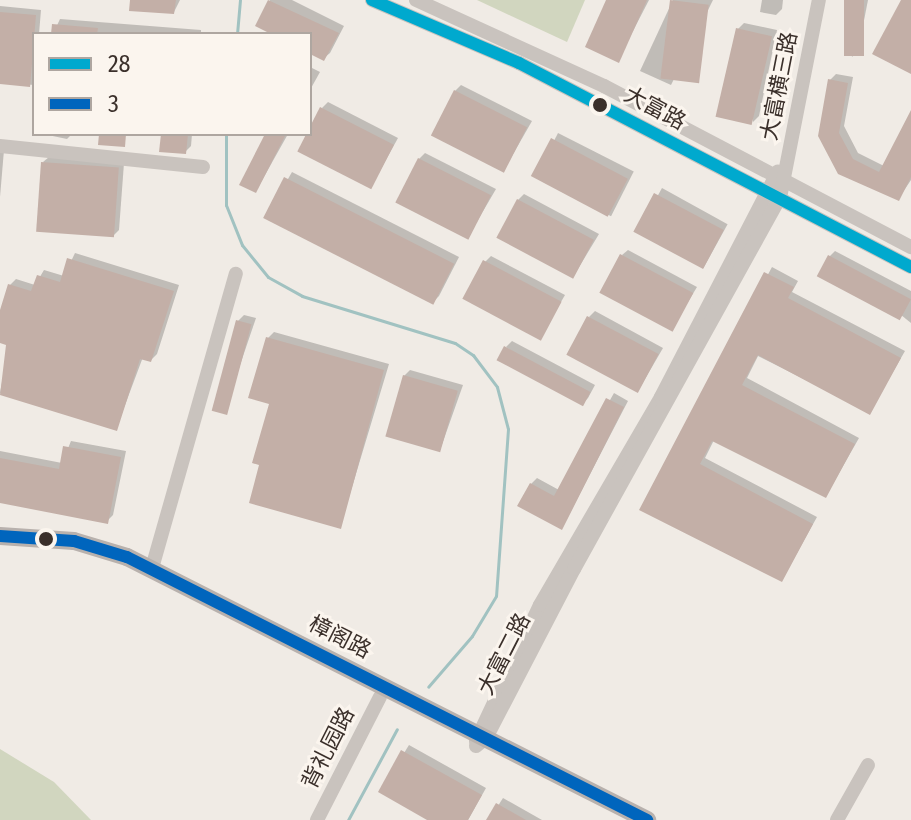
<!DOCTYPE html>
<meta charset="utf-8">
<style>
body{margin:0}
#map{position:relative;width:911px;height:820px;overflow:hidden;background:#f0ebe5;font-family:"Fira Sans Condensed","Noto Sans SC",sans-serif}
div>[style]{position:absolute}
.green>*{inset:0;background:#d1d6bf}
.shadow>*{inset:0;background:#0003;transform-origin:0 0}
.stream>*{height:3px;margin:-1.5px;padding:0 1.5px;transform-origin:1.5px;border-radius:1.5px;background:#a1c2c1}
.building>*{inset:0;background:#c3afa7;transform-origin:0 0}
.minor>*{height:14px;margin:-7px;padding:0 7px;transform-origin:7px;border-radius:7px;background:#c9c3be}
.major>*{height:18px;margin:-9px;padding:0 9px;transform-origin:9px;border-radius:9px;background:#b8b1ad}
.bus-1>*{height:12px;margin:-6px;padding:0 6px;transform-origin:6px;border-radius:6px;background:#00a9ce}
.bus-2>*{height:12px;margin:-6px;padding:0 6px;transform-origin:6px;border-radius:6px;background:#0065bd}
.dots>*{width:22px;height:22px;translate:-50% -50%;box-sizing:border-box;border:4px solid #fbf5ee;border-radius:50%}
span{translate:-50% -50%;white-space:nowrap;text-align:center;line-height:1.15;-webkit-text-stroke:6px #fbf5ee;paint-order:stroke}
.street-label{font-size:22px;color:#3b302b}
.legend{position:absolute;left:32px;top:32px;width:280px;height:104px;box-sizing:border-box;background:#fbf5ee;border:2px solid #aea6a0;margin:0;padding:10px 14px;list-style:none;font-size:24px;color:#3b302b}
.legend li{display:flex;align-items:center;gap:16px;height:40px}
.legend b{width:40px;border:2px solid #aea6a0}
</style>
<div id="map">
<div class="green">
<div style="clip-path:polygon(477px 0,585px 0,567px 42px)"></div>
<div style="clip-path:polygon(0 749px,54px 782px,91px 820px,0 820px)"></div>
</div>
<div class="shadow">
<div style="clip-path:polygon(132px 0,180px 0,174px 12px)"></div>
<div style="clip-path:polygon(270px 0,292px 0,344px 26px,330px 53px,324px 58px,310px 51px,310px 34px,276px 34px,258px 25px)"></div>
<div style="clip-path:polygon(608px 0,649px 0,618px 60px)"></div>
<div style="clip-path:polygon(673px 0,713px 0,671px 85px,640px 71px)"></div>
<div style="clip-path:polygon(762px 0,783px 0,782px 9px,776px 15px,760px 12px)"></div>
<div style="clip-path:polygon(846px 0,868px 0,858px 51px,852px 57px)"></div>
<div style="clip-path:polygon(0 6px,41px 10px,39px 34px,34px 34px,34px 85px,0 82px)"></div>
<div style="clip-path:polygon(60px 19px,201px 30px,201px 34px,53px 34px)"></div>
<div style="clip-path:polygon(744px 23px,777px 30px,759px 116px,753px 122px,738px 29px)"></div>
<div style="clip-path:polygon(310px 67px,320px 72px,310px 90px)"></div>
<div style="clip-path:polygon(836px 74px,853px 77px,844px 126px,858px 153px,884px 166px,911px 114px,911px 180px,899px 198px,839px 173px,830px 80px)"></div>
<div style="clip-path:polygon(461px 85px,532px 121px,504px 170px,455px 91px)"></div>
<div style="clip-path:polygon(328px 102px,398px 138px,371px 187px,322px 108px)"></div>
<div style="left:558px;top:133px;width:85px;height:50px;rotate:27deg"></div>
<div style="clip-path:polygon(43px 134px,72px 134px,67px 139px)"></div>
<div style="clip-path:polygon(163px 134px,192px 134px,191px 146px,185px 152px)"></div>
<div style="clip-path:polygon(268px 134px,288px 134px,256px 191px)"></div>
<div style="clip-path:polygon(0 147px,4px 150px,0 197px)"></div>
<div style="clip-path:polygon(425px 153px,496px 189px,468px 237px,419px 159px)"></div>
<div style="clip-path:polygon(49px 157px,124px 163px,119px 230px,113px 236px,43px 162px)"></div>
<div style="clip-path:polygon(292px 172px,459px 257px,439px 296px,433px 302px,266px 217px)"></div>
<div style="left:662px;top:188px;width:75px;height:50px;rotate:29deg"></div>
<div style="clip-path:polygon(524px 194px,599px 234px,573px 277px,518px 200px)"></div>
<div style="clip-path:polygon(628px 250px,697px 287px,671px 330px,622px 255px)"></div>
<div style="clip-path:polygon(835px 251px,911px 291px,911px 323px,829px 257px)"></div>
<div style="clip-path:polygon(75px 253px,179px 285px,157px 354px,151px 360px,143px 357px,116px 429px,0 393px,9px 344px,0 341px,0 317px,10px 285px,16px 279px,35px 285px,44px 270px,64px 276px)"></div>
<div style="clip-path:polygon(491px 256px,565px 295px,540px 338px,485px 262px)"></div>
<div style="clip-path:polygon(772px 267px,798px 281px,792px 292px,905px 351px,870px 412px,758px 356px,747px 378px,859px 438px,826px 496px,715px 438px,705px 458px,817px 517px,782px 580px,641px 509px)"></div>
<div style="clip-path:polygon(595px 311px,663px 348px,638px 391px,589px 317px)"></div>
<div style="clip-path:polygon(244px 315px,256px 318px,224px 412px,238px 321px)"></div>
<div style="clip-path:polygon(274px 332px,389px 364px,340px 527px,262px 464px,272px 403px,268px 338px)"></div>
<div style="clip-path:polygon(512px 341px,595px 385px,588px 398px,582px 404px,506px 347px)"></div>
<div style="clip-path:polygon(410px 370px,463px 385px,440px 450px,404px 376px)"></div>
<div style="clip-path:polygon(614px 393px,628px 401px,562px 528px,531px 484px,537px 478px,559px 490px)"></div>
<div style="clip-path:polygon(71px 441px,126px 451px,113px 515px,107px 521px,0 501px,0 451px,62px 463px)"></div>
<div style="clip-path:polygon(409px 745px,486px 788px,468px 820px,431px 820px,380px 792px)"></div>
<div style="clip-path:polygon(503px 798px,542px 820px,489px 820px)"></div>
</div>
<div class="stream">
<div style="left:237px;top:34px;width:34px;rotate:-85deg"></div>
<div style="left:226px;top:134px;width:71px;rotate:90deg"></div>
<div style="left:226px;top:205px;width:43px;rotate:68.2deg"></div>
<div style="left:242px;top:245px;width:41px;rotate:50.9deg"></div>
<div style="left:268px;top:277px;width:39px;rotate:29deg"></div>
<div style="left:302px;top:296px;width:160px;rotate:17.1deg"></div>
<div style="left:455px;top:343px;width:22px;rotate:34deg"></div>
<div style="left:473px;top:355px;width:40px;rotate:53deg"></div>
<div style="left:497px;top:387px;width:43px;rotate:75.3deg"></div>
<div style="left:508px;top:429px;width:167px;rotate:94.1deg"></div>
<div style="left:496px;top:596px;width:47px;rotate:121deg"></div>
<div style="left:472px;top:636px;width:67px;rotate:130.8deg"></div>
<div style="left:348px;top:820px;width:103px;rotate:-61.7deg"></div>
</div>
<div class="building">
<div style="clip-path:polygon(130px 0,176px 0,174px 14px,129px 11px)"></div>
<div style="clip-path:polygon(268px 0,339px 33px,324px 61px,310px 54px,310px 34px,271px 34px,255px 26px)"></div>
<div style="clip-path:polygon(606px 0,647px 0,619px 63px,585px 47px)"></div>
<div style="left:670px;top:0;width:39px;height:79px;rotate:7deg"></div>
<div style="left:844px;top:0;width:20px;height:56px"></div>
<div style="clip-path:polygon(901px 0,911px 0,911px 74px,872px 54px)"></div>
<div style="clip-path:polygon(0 12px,36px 15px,30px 87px,0 84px)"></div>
<div style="clip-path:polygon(52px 24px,98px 28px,97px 34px,51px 34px)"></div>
<div style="left:736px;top:28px;width:37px;height:91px;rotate:13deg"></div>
<div style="clip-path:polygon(828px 79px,848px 83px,839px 133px,853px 159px,879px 172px,911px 110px,911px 177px,899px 201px,838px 174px,818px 136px)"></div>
<div style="left:454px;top:90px;width:82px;height:51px;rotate:27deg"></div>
<div style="left:320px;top:107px;width:83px;height:50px;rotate:27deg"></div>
<div style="clip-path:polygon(99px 134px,126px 134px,125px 147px,98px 145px)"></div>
<div style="clip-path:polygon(161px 134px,188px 134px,186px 154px,159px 152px)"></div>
<div style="clip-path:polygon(265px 134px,286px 134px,256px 193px,239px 185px)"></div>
<div style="left:551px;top:138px;width:87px;height:43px;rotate:28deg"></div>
<div style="left:418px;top:158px;width:82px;height:50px;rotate:27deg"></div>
<div style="left:41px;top:162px;width:78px;height:70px;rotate:4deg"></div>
<div style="left:284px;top:177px;width:191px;height:46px;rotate:27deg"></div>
<div style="left:654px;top:193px;width:79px;height:44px;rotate:28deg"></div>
<div style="left:517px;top:199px;width:87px;height:44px;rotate:28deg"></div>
<div style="left:620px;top:254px;width:83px;height:44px;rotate:28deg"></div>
<div style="left:828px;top:255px;width:94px;height:24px;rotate:28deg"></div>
<div style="clip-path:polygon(67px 258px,174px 291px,151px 362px,140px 359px,117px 431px,0 395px,6px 345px,0 343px,0 310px,8px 284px,31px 291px,37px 275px,60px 282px)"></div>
<div style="left:483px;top:260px;width:89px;height:44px;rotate:28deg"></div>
<div style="clip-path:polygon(764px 272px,794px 287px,788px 298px,901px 358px,870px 415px,758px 355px,753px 364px,742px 385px,855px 444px,826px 498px,712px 441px,700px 464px,813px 524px,782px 582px,639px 510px)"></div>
<div style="left:587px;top:316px;width:81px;height:44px;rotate:28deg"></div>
<div style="left:236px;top:320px;width:16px;height:94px;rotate:15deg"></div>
<div style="clip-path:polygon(266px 337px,384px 370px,341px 529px,249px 503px,259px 465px,252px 463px,269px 404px,248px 398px)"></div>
<div style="left:504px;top:346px;width:98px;height:16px;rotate:28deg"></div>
<div style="left:403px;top:375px;width:57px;height:64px;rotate:16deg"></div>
<div style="clip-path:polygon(606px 398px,624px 407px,562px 530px,517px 506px,530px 483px,554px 496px)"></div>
<div style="clip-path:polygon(63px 446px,121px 457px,108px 524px,0 503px,0 458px,59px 469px)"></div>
<div style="clip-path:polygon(401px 750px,482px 795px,468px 820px,427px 820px,378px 792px)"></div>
<div style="clip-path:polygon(496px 803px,526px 820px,486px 820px)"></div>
</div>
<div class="minor">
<div style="left:372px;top:0;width:160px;rotate:23.2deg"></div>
<div style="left:519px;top:63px;width:442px;rotate:27.5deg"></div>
<div style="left:416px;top:0;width:207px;rotate:24.6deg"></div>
<div style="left:604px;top:86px;width:347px;rotate:27.7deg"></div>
<div style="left:0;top:146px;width:204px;rotate:5.9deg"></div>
<div style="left:152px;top:568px;width:306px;rotate:-74.1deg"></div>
<div style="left:476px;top:741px;width:150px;rotate:-64.8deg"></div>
<div style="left:540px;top:605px;width:241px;rotate:-59.8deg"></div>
<div style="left:661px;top:397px;width:254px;rotate:-62.6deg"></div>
<div style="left:476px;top:746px;width:13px;rotate:-39deg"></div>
<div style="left:486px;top:738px;width:191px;rotate:-62.5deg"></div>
<div style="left:574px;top:569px;width:424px;rotate:-61deg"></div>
<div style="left:780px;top:198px;width:202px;rotate:-78.9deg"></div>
<div style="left:317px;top:820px;width:138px;rotate:-62.9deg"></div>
<div style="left:837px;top:820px;width:63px;rotate:-60.6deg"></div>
</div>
<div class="major">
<div style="left:0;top:536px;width:74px;rotate:3.9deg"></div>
<div style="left:74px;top:541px;width:55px;rotate:16.8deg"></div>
<div style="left:127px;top:557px;width:583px;rotate:26.83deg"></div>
</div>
<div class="bus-1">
<div style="left:372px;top:0;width:160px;rotate:23.2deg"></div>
<div style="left:519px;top:63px;width:442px;rotate:27.5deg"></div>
</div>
<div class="bus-2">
<div style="left:0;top:536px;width:74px;rotate:3.9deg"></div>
<div style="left:74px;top:541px;width:55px;rotate:16.8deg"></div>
<div style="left:127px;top:557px;width:583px;rotate:26.83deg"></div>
</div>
<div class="dots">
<div style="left:600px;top:105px;background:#3b302b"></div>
<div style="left:46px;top:539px;background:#3b302b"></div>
</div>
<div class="street-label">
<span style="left:779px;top:86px;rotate:-79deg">大富横三路</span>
<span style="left:655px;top:108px;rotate:28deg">大富路</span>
<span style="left:340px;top:637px;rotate:27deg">樟阁路</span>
<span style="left:504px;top:654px;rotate:-63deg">大富二路</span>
<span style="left:328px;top:748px;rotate:-63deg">背礼园路</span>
</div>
<ul class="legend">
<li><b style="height:10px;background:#00a9ce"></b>28</li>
<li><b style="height:10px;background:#0065bd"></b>3</li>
</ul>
</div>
